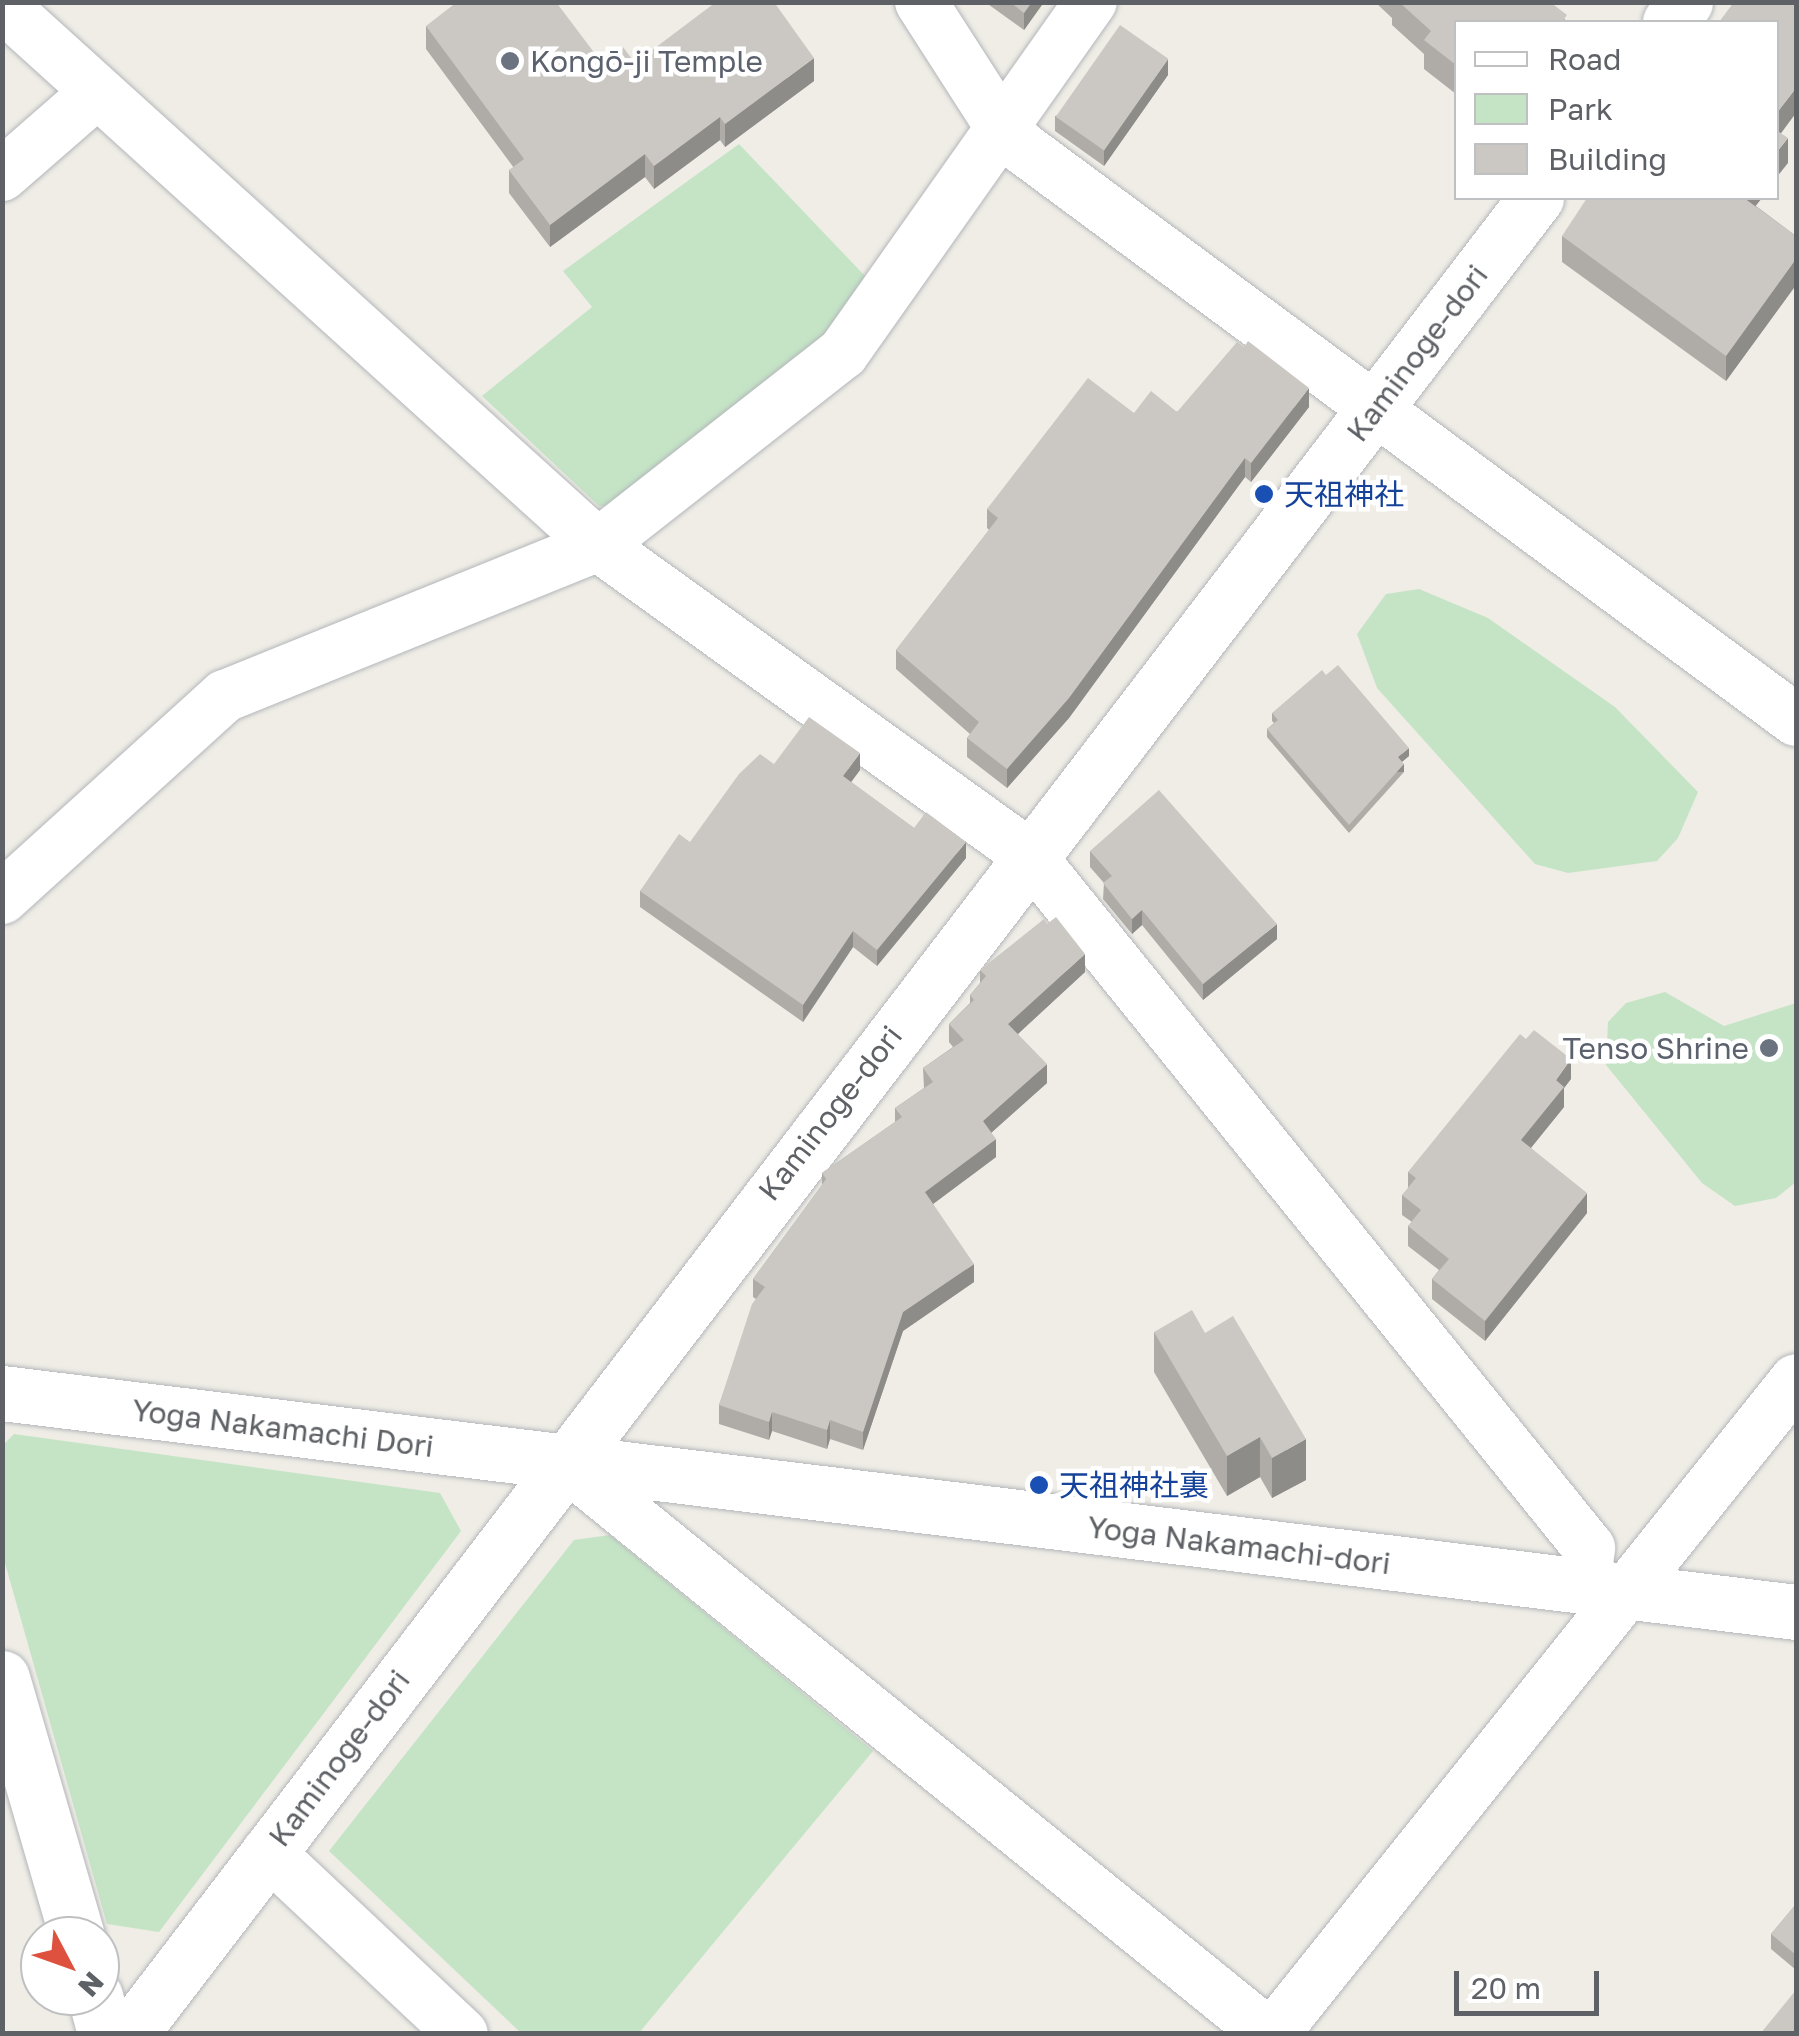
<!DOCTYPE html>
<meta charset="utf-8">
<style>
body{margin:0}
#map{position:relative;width:1799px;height:2036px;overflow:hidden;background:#efede6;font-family:"Golos Text","Noto Sans JP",sans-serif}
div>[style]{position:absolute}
.green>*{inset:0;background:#c5e4c6}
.roads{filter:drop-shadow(0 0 2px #b3b6ba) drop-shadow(0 0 2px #b3b6ba)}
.minor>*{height:52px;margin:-26px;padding:0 26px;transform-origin:26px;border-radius:26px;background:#fff}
.tertiary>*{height:55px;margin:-27.5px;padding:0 27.5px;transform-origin:27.5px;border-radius:27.5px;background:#fff}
.wall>*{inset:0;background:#afaca8}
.shaded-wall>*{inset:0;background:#8e8c88;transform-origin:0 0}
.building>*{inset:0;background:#cbc8c3;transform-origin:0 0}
.dots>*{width:28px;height:28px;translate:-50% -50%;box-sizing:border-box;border:5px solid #fff;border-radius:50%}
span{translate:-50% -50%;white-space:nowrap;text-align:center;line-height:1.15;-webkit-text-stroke:9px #fff;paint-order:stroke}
.worship-label{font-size:30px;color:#5b616d}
.left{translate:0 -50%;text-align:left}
.right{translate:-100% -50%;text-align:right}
.street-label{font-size:30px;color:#5e6165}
.transit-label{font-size:30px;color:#164399}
.frame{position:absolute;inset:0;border:5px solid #5e6165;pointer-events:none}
.legend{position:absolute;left:1454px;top:20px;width:325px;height:180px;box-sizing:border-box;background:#fff;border:2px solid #bfc0c1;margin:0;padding:12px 18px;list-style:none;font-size:30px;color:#5e6165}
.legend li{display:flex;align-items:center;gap:20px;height:50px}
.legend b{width:50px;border:2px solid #bfc0c1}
.north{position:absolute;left:20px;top:1916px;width:100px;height:100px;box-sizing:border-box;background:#fff;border:2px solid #bfc0c1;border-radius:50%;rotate:131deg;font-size:28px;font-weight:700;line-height:40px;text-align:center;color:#5e6165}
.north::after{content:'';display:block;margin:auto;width:35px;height:45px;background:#dd513e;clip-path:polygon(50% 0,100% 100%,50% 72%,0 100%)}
.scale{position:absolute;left:1454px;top:1971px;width:145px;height:45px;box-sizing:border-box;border:5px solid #5e6165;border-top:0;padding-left:12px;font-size:30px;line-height:35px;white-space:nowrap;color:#5e6165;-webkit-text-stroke:8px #fff;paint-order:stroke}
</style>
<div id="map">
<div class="green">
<div style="clip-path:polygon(739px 144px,866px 277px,828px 334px,623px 506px,599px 506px,482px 396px,592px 307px,563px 271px)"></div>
<div style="clip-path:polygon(1419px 589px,1488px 618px,1615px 707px,1698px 792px,1678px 838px,1657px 861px,1568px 873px,1535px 864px,1377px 688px,1357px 634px,1386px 594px)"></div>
<div style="clip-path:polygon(1665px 992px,1724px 1026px,1796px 1003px,1796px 1182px,1776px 1198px,1735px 1206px,1702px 1183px,1606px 1065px,1608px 1022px,1626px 1003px)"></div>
<div style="clip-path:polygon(14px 1434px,440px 1493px,461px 1531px,159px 1932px,107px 1924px,3px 1556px,3px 1445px)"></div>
<div style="clip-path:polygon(610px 1535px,873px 1751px,639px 2033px,521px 2033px,329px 1851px,574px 1540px)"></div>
</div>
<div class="roads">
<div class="minor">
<div style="left:921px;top:2px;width:150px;rotate:57.3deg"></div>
<div style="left:1002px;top:128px;width:30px;rotate:44deg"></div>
<div style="left:1024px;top:149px;width:960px;rotate:36.49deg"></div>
<div style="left:2px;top:5px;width:804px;rotate:42.18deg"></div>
<div style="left:598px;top:545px;width:531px;rotate:35.73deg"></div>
<div style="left:1029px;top:855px;width:891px;rotate:51.06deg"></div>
<div style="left:1589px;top:1548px;width:40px;rotate:97.1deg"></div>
<div style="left:2px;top:175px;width:126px;rotate:-41.1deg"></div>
<div style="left:2px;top:898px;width:301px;rotate:-42.2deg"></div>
<div style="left:225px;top:696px;width:402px;rotate:-22deg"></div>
<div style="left:598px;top:545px;width:311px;rotate:-38.1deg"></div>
<div style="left:843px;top:353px;width:430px;rotate:-54.8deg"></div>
<div style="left:563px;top:1462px;width:908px;rotate:39.05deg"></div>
<div style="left:268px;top:1852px;width:266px;rotate:43.2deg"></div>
<div style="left:1273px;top:2034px;width:837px;rotate:-51.35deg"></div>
</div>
<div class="tertiary">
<div style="left:1670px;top:22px;width:25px;rotate:-53deg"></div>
<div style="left:2px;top:1393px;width:1807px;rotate:6.96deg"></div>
<div style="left:2px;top:1678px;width:269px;rotate:73.8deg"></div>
<div style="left:95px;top:1996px;width:39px;rotate:75deg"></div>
<div style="left:130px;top:2034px;width:2313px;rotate:-52.56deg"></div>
</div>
</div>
<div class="wall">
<div style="clip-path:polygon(985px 2px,1044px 2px,1024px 30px)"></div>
<div style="clip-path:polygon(1375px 2px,1554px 2px,1552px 4px,1567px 22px,1456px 22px,1456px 94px,1424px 69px,1424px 54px,1392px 25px,1392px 18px)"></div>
<div style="clip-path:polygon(426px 26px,602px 63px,635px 63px,814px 81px,725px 147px,720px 140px,654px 189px,645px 177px,550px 247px,509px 193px,509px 170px,514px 168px,426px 49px)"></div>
<div style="clip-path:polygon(1168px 75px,1104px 166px,1055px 131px,1055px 116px)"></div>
<div style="clip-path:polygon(1756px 206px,1796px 236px,1796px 285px,1726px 381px,1562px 262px,1562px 236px)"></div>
<div style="clip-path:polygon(1309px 407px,1251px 482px,1245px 477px,1069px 718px,1007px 788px,967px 757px,967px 738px,970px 734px,896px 669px,896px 650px,989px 530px,987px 528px,987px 509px,1134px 413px)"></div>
<div style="clip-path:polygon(1272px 713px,1409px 756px,1402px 762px,1404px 772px,1349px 833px,1267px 737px,1267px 729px,1274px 723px,1272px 721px)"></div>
<div style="clip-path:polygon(774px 764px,860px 770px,851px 782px,914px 828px,966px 858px,877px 966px,853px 947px,803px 1022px,640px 907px,640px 891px)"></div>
<div style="clip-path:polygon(1090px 851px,1277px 939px,1203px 1000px,1142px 925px,1132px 934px,1103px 899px,1104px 883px,1090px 867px)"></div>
<div style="clip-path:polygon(980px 970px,1085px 972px,1018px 1034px,1047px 1083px,991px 1133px,996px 1157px,933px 1204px,974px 1282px,903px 1331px,863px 1450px,830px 1439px,827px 1449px,772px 1431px,769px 1440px,719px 1424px,719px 1405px,756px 1299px,753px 1297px,753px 1279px,822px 1185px,822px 1173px,895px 1122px,895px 1108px,924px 1088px,923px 1068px,953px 1047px,949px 1042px,949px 1024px,970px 1003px,970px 995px,980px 983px)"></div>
<div style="clip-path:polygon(1571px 1079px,1564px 1088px,1564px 1107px,1531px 1148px,1587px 1213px,1485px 1341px,1432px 1299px,1432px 1279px,1439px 1270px,1408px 1246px,1408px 1226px,1412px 1222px,1402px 1215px,1402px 1195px,1408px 1189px,1408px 1172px)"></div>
<div style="clip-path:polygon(1154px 1332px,1205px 1333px,1306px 1480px,1272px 1498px,1260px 1477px,1227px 1496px,1154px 1372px)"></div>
<div style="clip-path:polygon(1796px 1904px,1796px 1970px,1771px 1949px,1771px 1934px)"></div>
</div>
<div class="shaded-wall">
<div style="clip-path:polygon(1032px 2px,1044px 2px,1024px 30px,1024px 13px)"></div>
<div style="clip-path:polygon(814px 58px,814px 81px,725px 147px,725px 124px)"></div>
<div style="clip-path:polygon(1168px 59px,1168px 75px,1104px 166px,1104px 150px)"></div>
<div style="clip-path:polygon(1796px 88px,1796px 113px,1776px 140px,1776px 114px)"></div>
<div style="clip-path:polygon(720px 117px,720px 140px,654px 189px,654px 166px)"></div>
<div style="clip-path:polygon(1788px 138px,1788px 163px,1776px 178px,1776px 153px)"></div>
<div style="clip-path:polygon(645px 154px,645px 177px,550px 247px,550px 225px)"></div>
<div style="clip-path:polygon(1743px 198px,1762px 198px,1743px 222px)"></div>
<div style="clip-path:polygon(1796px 259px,1796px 285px,1726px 381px,1726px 356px)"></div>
<div style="clip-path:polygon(1309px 388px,1309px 407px,1251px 482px,1251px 463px)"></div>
<div style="clip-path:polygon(1245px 458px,1245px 477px,1069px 718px,1007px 788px,1007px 769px)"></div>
<div style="clip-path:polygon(1409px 748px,1409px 756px,1398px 765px,1398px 757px)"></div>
<div style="clip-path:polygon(860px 753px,860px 770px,843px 793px,843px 776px)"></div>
<div style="left:1404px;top:764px;width:8px;height:82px;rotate:90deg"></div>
<div style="clip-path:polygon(966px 842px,966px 858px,877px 966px,877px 950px)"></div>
<div style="clip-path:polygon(1142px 910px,1142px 925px,1132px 934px,1132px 919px)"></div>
<div style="clip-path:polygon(1277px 924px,1277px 939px,1203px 1000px,1203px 984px)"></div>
<div style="clip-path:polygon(853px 931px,853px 947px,803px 1022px,803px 1005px)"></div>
<div style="clip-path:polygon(1085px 954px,1085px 972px,1008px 1043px,1008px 1024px)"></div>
<div style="clip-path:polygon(1571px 1059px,1571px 1079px,1564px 1088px,1564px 1107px,1521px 1160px,1521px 1140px,1556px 1080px)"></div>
<div style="clip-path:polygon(1047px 1064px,1047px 1083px,983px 1140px,983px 1121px)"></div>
<div style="clip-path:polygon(996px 1139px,996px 1157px,925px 1210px,925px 1192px)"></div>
<div style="clip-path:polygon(1587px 1193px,1587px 1213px,1485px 1341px,1485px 1321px)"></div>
<div style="clip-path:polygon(974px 1264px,974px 1282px,903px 1331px,863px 1450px,863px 1432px,903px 1312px)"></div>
<div style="clip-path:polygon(772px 1412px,772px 1431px,769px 1440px,769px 1422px)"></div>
<div style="clip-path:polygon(830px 1420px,830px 1439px,827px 1449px,827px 1430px)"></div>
<div style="clip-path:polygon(1260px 1437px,1260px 1477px,1227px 1496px,1227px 1456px)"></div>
<div style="clip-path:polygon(1306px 1439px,1306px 1480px,1272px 1498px,1272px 1458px)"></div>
</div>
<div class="building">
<div style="clip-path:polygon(457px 2px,556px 2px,602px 63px,623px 47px,635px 63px,716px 2px,774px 2px,814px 58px,725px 124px,720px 117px,654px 166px,645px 154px,550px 225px,509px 170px,524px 159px,426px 26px)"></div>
<div style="clip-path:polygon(1010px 2px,1032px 2px,1024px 13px)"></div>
<div style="clip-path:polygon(1399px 2px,1550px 2px,1567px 15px,1562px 22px,1456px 22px,1456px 65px,1424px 40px,1431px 31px)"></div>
<div style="clip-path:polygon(1734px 2px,1796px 2px,1796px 88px,1776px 114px,1776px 22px,1719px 22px)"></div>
<div style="left:1120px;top:25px;width:59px;height:112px;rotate:35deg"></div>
<div style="clip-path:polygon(1776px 130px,1788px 138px,1776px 153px)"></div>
<div style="clip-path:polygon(1587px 198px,1744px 198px,1796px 236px,1796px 259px,1726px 356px,1562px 236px)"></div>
<div style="clip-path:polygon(1248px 341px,1309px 388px,1251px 463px,1245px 458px,1069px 698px,1007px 769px,967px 738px,979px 722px,896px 650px,998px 518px,987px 509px,1088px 378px,1134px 413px,1151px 391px,1177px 412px,1237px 342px,1244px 347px)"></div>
<div style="clip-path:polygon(1338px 665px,1409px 748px,1398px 757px,1404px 764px,1349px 825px,1267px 729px,1278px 720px,1272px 713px,1322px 670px,1326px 675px)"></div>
<div style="clip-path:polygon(809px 717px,860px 753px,843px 776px,914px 828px,926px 812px,966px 842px,877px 950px,853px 931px,803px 1005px,640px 891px,679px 834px,690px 842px,739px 774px,760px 754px,774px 764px)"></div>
<div style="clip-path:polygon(1159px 790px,1277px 924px,1203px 984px,1142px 910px,1132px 919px,1103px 883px,1112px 876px,1090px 851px)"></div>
<div style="clip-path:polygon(1056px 917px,1085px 954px,1008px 1024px,1047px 1064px,983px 1121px,996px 1139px,925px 1192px,974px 1264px,903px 1312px,863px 1432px,830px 1420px,827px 1430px,772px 1412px,769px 1422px,719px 1405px,752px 1304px,765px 1287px,753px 1279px,826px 1179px,822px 1173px,902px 1117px,895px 1108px,933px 1082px,923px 1068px,964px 1040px,949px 1024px,974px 1000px,970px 995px,986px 976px,980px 970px,1044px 919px,1047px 924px)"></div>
<div style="clip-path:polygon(1534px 1030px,1571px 1059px,1556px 1080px,1564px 1087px,1521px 1140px,1587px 1193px,1485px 1321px,1432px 1279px,1449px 1259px,1408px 1226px,1421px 1210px,1402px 1195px,1416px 1178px,1408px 1172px,1520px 1034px,1526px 1039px)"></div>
<div style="clip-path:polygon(1192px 1310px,1205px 1333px,1233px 1316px,1306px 1439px,1272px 1458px,1260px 1437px,1227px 1456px,1154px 1332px)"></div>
<div style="clip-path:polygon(1796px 1904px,1796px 1955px,1771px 1934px)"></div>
<div style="clip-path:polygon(1796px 1990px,1796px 2034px,1760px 2034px)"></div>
</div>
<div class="dots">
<div style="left:510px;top:61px;background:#6b7280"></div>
<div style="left:1264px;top:494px;background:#1a4fb4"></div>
<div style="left:1769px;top:1048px;background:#6b7280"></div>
<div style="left:1039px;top:1485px;background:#1a4fb4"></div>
</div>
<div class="worship-label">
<span class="left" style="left:530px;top:61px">Kongō-ji Temple</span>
<span class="right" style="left:1749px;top:1048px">Tenso Shrine</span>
</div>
<div class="street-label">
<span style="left:1417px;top:353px;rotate:-53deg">Kaminoge-dori</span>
<span style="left:830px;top:1113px;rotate:-52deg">Kaminoge-dori</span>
<span style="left:283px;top:1428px;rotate:7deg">Yoga Nakamachi Dori</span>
<span style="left:1239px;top:1545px;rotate:7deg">Yoga Nakamachi-dori</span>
<span style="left:339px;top:1758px;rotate:-53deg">Kaminoge-dori</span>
</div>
<div class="transit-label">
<span class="left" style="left:1284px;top:494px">天祖神社</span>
<span class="left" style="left:1059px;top:1485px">天祖神社裏</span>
</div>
<div class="frame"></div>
<ul class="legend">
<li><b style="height:12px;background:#fff"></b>Road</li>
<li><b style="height:28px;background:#c5e4c6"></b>Park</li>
<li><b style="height:28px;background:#cbc8c3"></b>Building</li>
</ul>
<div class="north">N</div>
<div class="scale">20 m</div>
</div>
